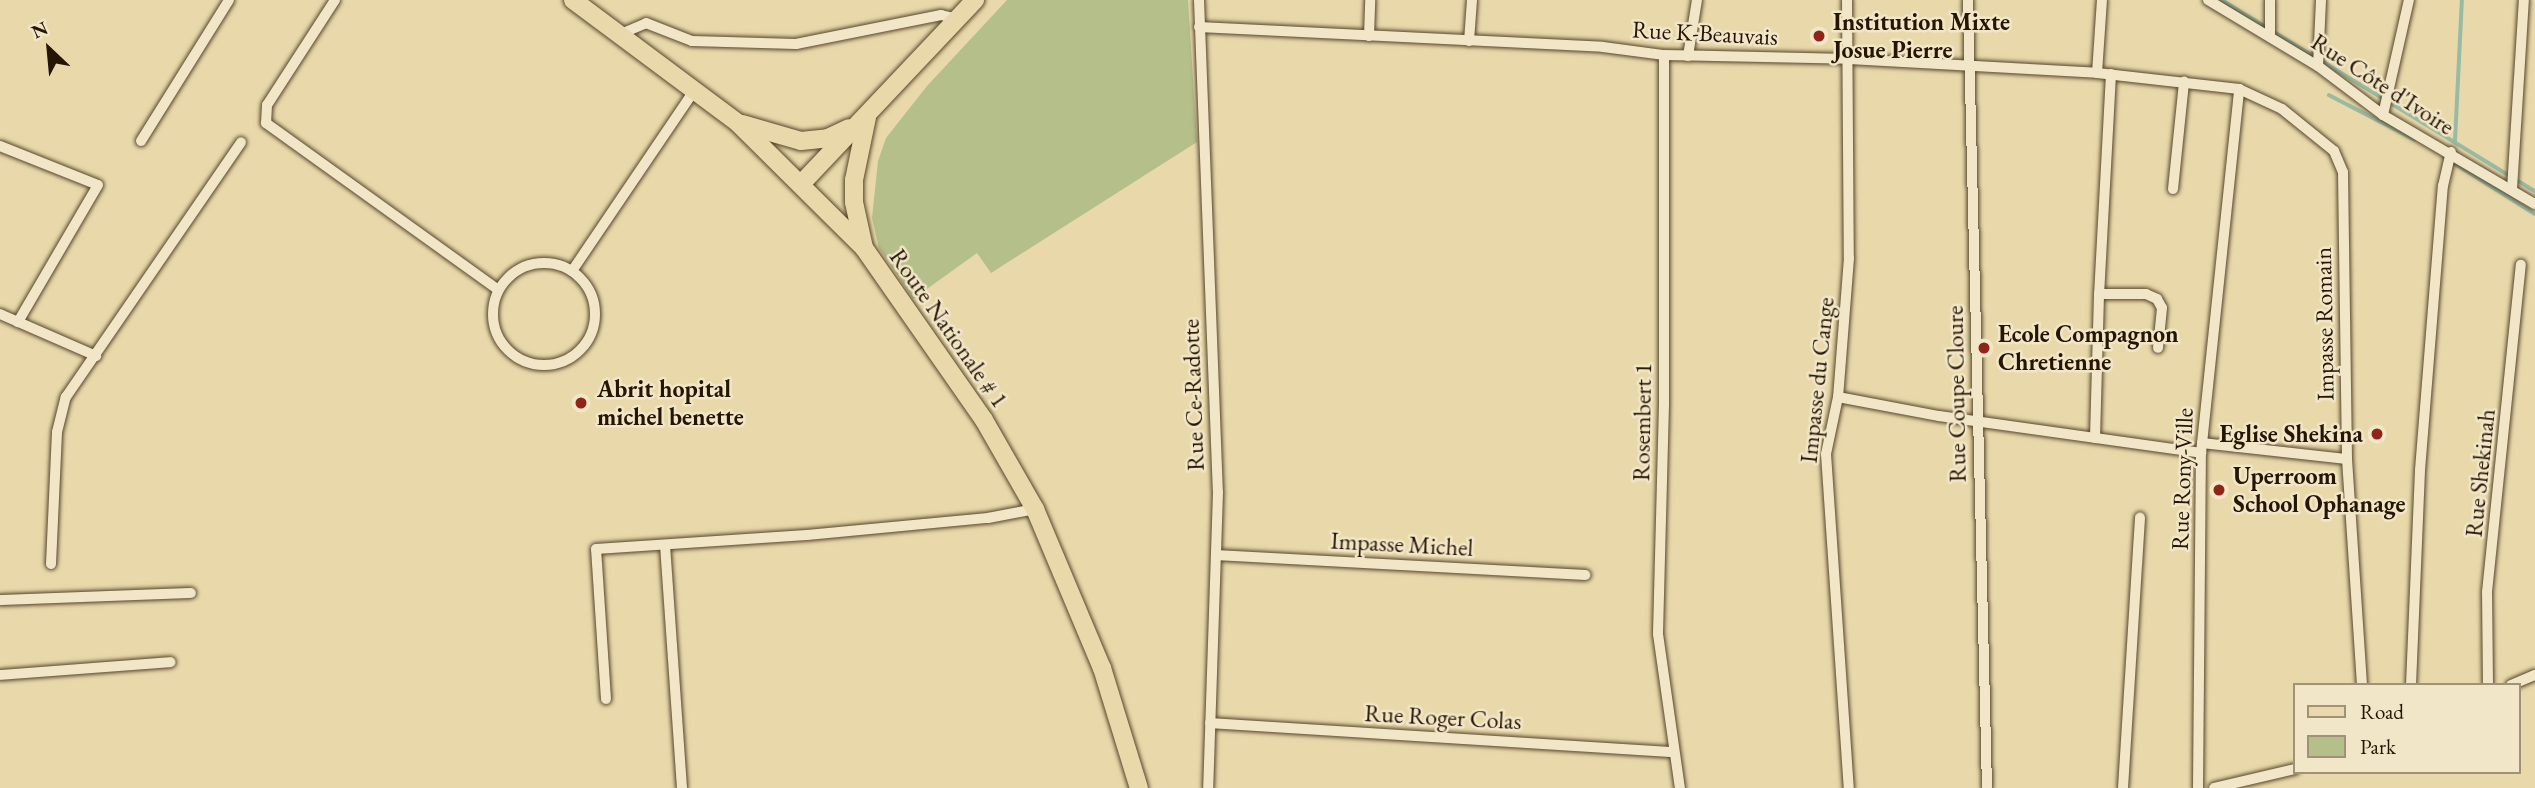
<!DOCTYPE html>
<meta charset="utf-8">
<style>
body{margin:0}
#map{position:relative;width:2535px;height:788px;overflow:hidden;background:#e9d9aa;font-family:"EB Garamond",serif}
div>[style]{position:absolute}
.green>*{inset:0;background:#b5bf89}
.stream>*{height:3.5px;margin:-1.75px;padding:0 1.75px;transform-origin:1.75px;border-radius:1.75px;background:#99bba3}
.roads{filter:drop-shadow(0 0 2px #56462c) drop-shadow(0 0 2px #56462c)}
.street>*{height:10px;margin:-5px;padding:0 5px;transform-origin:5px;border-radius:5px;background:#f1e6c8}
.street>.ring{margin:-5px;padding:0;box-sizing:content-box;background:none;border:10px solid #f1e6c8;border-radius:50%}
.primary>*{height:18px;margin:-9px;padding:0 9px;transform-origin:9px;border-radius:9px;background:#e9d9aa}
.dots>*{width:19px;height:19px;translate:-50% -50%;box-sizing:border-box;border:4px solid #f1e6c8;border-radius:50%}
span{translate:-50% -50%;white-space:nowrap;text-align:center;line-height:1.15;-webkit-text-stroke:5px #f1e6c8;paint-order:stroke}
.poi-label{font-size:24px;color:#251502;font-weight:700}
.left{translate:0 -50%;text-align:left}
.right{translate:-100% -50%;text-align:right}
.street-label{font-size:24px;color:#251502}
.legend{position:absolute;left:2293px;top:683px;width:228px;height:91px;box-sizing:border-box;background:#f1e6c8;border:2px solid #9f9279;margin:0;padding:9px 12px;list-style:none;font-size:21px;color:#251502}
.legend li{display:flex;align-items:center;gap:14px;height:35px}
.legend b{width:35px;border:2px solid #9f9279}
.north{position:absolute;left:14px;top:14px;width:70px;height:70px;-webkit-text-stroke:5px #f1e6c8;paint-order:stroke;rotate:334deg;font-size:19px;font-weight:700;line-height:28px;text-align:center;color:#251502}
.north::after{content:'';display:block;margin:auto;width:24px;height:32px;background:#251502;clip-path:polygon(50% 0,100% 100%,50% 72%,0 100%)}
</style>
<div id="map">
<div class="green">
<div style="clip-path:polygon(1007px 0,1188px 0,1197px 142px,991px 273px,977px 253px,913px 299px,879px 248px,872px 218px,878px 161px,886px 138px,927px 86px)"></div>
</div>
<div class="stream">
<div style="left:2222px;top:0;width:367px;rotate:31.4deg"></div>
<div style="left:2329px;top:95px;width:96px;rotate:27.4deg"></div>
<div style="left:2455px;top:141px;width:141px;rotate:-87.2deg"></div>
<div style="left:2451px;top:161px;width:99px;rotate:32.2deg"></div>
</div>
<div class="roads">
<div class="street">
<div style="left:335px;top:0;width:125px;rotate:122.9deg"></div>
<div style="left:267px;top:105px;width:18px;rotate:93deg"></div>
<div style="left:266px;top:123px;width:286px;rotate:35.7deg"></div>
<div style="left:1199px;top:0;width:492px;rotate:87.8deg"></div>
<div style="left:1218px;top:492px;width:296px;rotate:91.9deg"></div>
<div style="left:1847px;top:0;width:258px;rotate:89.6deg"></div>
<div style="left:1849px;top:258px;width:139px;rotate:94.5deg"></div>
<div style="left:1838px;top:397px;width:58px;rotate:101.9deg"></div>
<div style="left:1826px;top:454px;width:335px;rotate:86.1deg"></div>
<div style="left:1968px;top:0;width:788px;rotate:88.62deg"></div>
<div style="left:2208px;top:0;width:128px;rotate:31deg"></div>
<div style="left:2318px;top:66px;width:81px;rotate:37deg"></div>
<div style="left:2383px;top:115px;width:176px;rotate:30.4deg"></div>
<div style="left:1199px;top:27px;width:404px;rotate:2.8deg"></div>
<div style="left:1603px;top:47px;width:62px;rotate:7.5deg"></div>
<div style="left:1664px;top:55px;width:185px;rotate:1.2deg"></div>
<div style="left:1849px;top:59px;width:248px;rotate:3.2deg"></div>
<div style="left:2097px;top:73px;width:143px;rotate:6.4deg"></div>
<div style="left:2239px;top:89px;width:47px;rotate:24.9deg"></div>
<div style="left:2282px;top:109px;width:67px;rotate:38.9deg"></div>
<div style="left:2334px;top:151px;width:23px;rotate:67deg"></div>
<div style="left:2343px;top:172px;width:287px;rotate:89.2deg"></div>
<div style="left:2347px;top:459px;width:226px;rotate:86.2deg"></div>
<div style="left:623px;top:33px;width:25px;rotate:-23deg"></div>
<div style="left:646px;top:23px;width:49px;rotate:21.4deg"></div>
<div style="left:692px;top:41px;width:104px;rotate:1.7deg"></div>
<div style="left:796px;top:44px;width:148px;rotate:-11.3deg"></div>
<div style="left:941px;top:15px;width:17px;rotate:13deg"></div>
<div style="left:1369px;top:36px;width:36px;rotate:-88deg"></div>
<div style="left:2270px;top:37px;width:37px;rotate:-90deg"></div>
<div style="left:1469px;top:41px;width:41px;rotate:-85.8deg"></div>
<div style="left:1664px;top:55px;width:349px;rotate:90deg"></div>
<div style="left:1664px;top:404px;width:230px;rotate:91.5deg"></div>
<div style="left:1658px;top:634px;width:156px;rotate:81.9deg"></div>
<div style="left:1688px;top:56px;width:57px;rotate:-80.9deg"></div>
<div style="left:2318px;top:66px;width:66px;rotate:-87.4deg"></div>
<div style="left:2097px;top:73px;width:73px;rotate:-86.1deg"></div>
<div style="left:2111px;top:74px;width:220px;rotate:93.1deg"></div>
<div style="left:2099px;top:294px;width:47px"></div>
<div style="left:2146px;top:294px;width:12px;rotate:24deg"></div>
<div style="left:2157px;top:299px;width:10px;rotate:61deg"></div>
<div style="left:2162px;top:308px;width:40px;rotate:95.7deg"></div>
<div style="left:2383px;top:115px;width:118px;rotate:-77.3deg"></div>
<div style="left:141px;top:141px;width:166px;rotate:-58deg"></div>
<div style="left:0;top:146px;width:105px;rotate:21.7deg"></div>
<div style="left:98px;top:185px;width:159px;rotate:120.3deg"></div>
<div style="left:2173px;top:189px;width:108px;rotate:-84.1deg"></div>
<div style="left:2512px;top:189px;width:189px;rotate:-86.4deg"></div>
<div class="ring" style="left:493px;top:263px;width:92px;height:92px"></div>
<div style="left:572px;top:271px;width:220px;rotate:-55.9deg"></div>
<div style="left:0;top:314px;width:105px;rotate:23.6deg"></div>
<div style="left:1838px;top:397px;width:103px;rotate:10.7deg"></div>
<div style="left:1939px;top:416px;width:265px;rotate:8deg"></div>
<div style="left:2095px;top:438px;width:144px;rotate:-88.4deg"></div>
<div style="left:2202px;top:443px;width:146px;rotate:6.3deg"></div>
<div style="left:665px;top:545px;width:243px;rotate:86deg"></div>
<div style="left:1216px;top:555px;width:370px;rotate:3.1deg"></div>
<div style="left:51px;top:564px;width:132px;rotate:-87.4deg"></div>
<div style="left:57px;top:432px;width:36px;rotate:-76deg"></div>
<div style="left:66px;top:397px;width:309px;rotate:-55.5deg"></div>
<div style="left:0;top:600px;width:191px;rotate:-2.1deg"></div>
<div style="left:0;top:675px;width:171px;rotate:-4.3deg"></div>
<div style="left:2411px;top:685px;width:215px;rotate:-87.6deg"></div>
<div style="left:2420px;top:470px;width:285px;rotate:-85.4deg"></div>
<div style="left:2443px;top:186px;width:35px;rotate:-77deg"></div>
<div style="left:2488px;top:685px;width:93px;rotate:-90.6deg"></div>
<div style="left:2487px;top:592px;width:329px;rotate:-84.1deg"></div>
<div style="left:2511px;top:685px;width:26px;rotate:-23deg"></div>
<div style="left:606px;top:699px;width:150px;rotate:-93.8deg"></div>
<div style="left:596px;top:549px;width:211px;rotate:-3.8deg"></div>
<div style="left:807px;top:535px;width:182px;rotate:-5.4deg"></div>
<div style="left:988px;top:518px;width:48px;rotate:-10.8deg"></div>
<div style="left:1210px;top:723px;width:464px;rotate:3.6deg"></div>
<div style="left:2123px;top:788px;width:271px;rotate:-86.4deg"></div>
<div style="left:2198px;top:788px;width:335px;rotate:-89.5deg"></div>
<div style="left:2201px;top:453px;width:366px;rotate:-84deg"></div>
<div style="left:2214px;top:788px;width:83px;rotate:-13.2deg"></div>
</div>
<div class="primary">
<div style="left:573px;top:0;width:206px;rotate:36.7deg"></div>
<div style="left:738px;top:123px;width:177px;rotate:44.8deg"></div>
<div style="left:864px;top:248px;width:210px;rotate:55.1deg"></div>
<div style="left:984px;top:420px;width:103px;rotate:60.2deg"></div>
<div style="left:1035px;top:509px;width:173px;rotate:67.2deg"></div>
<div style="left:1102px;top:668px;width:126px;rotate:72.9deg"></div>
<div style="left:742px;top:124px;width:61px;rotate:16.1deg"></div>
<div style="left:801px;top:141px;width:27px;rotate:-6deg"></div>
<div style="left:828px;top:138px;width:23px;rotate:-25deg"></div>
<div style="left:802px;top:183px;width:252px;rotate:-46.6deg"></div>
<div style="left:864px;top:248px;width:47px;rotate:-102.3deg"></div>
<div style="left:854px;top:202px;width:22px;rotate:-90deg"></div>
<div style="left:854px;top:180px;width:64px;rotate:-78.3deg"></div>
</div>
</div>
<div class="dots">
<div style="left:1819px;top:36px;background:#8f2418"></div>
<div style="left:1984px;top:348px;background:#8f2418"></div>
<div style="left:581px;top:403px;background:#8f2418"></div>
<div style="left:2377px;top:434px;background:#8f2418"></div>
<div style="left:2219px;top:490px;background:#8f2418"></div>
</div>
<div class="poi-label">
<span class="left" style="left:1833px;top:36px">Institution Mixte<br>Josue Pierre</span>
<span class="left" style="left:1998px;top:348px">Ecole Compagnon<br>Chretienne</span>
<span class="left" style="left:597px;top:403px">Abrit hopital<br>michel benette</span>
<span class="right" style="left:2363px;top:434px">Eglise Shekina</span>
<span class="left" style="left:2233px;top:490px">Uperroom<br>School Ophanage</span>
</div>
<div class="street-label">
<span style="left:1705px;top:33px;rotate:3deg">Rue K-Beauvais</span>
<span style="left:2383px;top:84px;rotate:33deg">Rue Côte d'Ivoire</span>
<span style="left:2324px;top:324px;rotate:-91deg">Impasse Romain</span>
<span style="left:949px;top:328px;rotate:55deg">Route Nationale # 1</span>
<span style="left:1817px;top:380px;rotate:-84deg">Impasse du Cange</span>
<span style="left:1956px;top:394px;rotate:-91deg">Rue Coupe Cloure</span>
<span style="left:1193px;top:395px;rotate:-92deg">Rue Ce-Radotte</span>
<span style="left:1642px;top:422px;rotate:-89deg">Rosembert 1</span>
<span style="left:2480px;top:473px;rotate:-84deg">Rue Shekinah</span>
<span style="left:2182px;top:479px;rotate:-88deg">Rue Rony-Ville</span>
<span style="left:1402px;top:544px;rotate:3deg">Impasse Michel</span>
<span style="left:1443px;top:717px;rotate:3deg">Rue Roger Colas</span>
</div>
<ul class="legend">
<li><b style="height:9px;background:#e9d9aa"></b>Road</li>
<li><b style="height:19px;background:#b5bf89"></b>Park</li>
</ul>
<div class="north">N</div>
</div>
